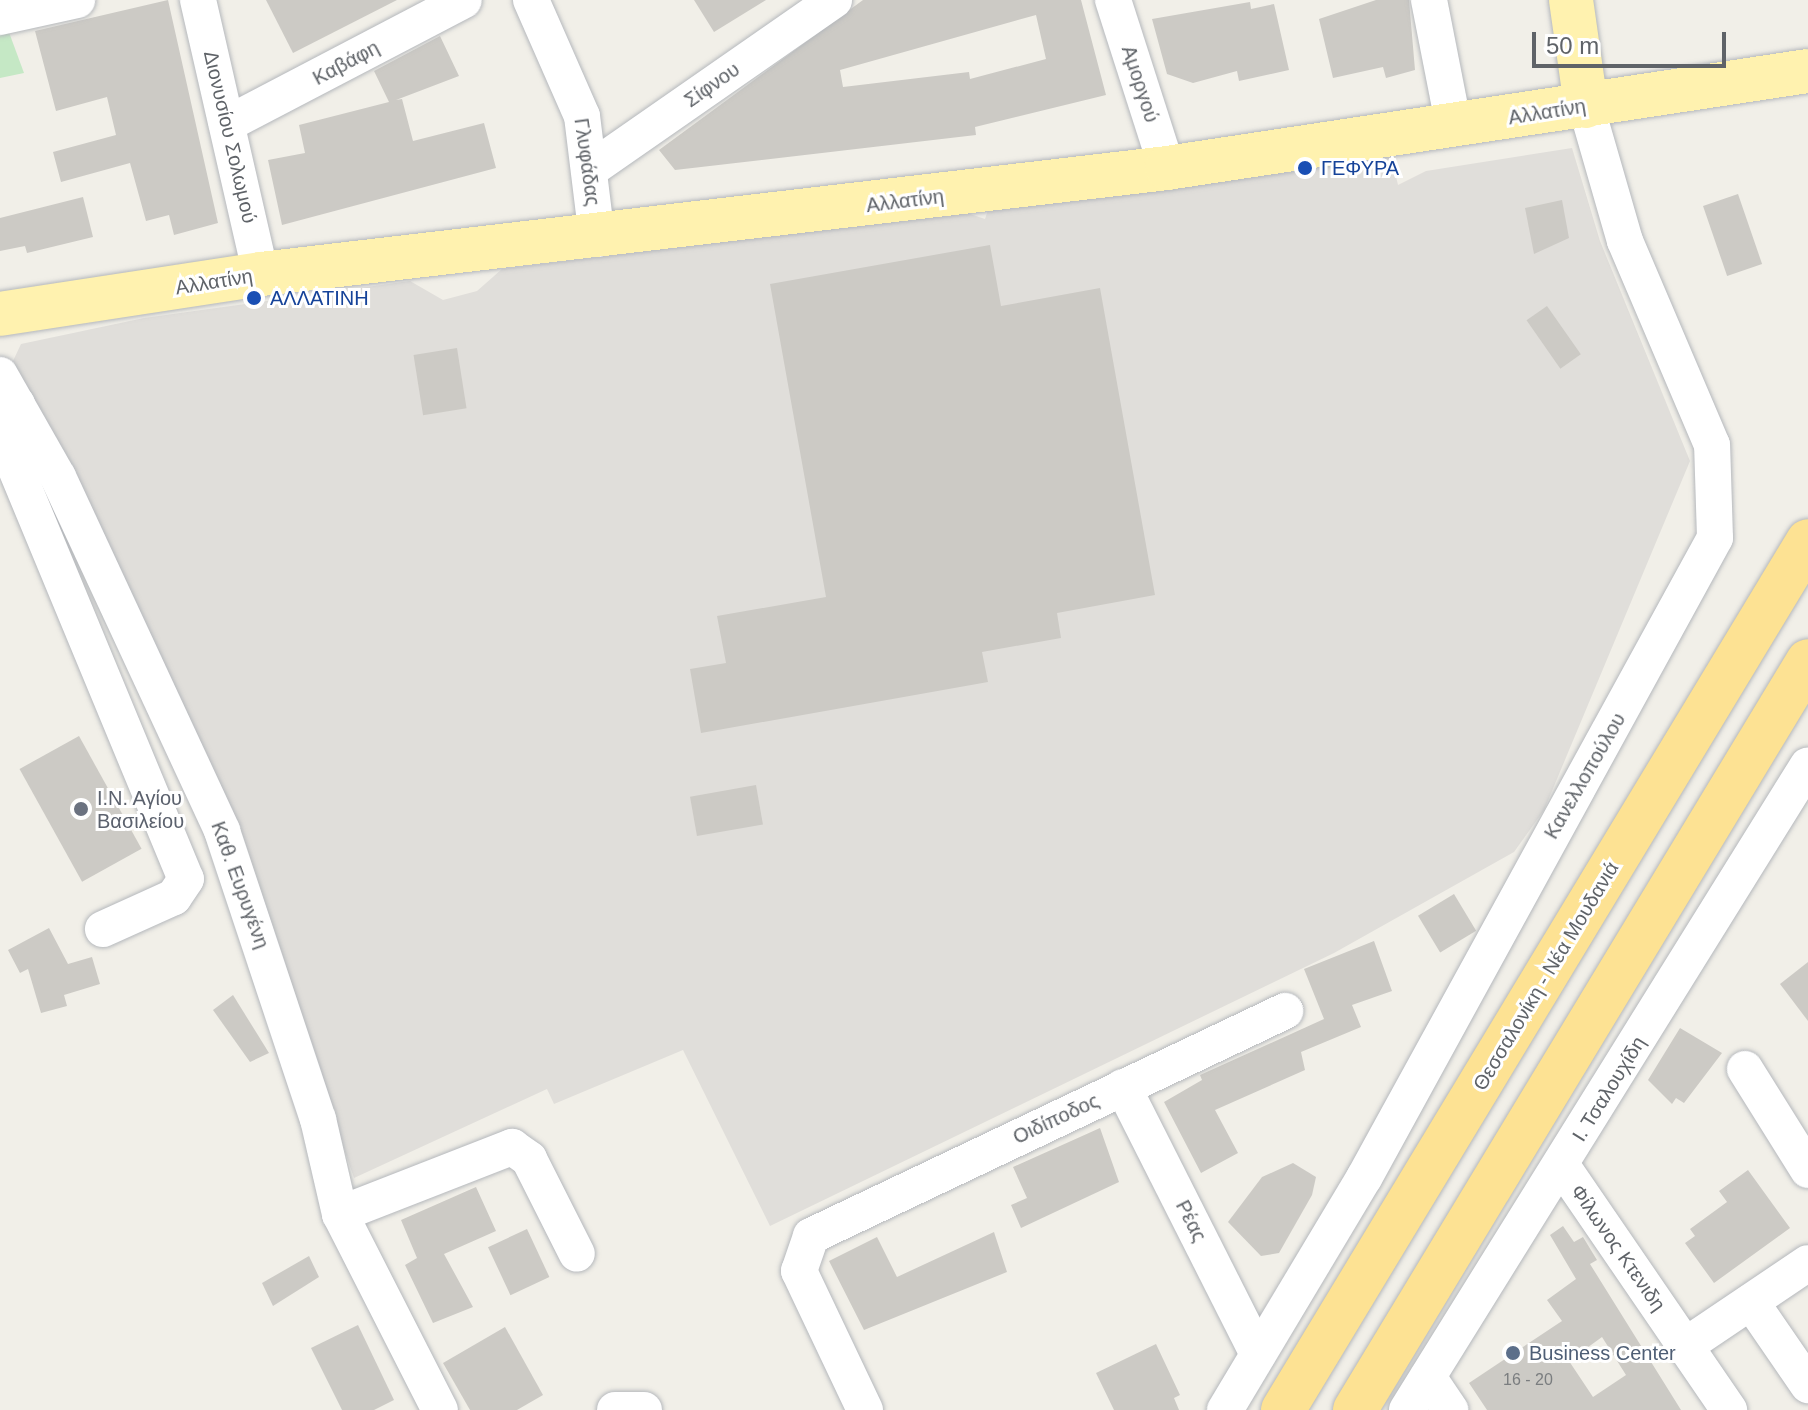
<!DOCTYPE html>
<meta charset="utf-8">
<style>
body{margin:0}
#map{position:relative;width:1808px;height:1410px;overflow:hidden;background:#f1efe8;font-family:Helvetica,sans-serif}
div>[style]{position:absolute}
.industrial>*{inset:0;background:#e0deda}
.green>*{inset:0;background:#c5e8c5}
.building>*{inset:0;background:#cccac5;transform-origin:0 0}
.roads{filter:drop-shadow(0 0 2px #b5b8bc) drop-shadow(0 0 2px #b5b8bc)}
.minor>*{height:36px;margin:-18px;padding:0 18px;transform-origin:18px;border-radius:18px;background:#fff}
.major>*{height:44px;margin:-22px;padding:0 22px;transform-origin:22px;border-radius:22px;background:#fff2af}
.highway>*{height:44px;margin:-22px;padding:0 22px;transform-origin:22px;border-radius:22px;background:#fde293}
.dots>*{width:22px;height:22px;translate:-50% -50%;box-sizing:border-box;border:4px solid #fff;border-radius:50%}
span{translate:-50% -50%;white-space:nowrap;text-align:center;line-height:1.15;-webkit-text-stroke:6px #fff;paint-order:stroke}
.number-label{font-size:16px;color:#7a7d7f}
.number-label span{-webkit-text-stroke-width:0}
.street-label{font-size:20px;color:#5f6368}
.transit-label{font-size:20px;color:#164399}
.left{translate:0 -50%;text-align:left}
.worship-label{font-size:20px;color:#5b616d}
.service-label{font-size:20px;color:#4e5e75}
.scale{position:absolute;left:1532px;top:32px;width:194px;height:36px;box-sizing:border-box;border:4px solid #5f6368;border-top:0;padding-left:10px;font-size:24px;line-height:28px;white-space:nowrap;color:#5f6368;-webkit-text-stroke:6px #fff;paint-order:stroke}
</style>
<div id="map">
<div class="industrial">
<div style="clip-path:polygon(1572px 148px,1600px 241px,1690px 461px,1544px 810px,1514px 852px,1334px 953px,770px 1226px,683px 1050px,554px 1104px,547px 1089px,354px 1178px,241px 848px,13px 361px,21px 344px,144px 318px,410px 281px,443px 300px,477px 291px,502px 269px,964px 212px,985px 219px,989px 207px,1391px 155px,1398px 185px,1426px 171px)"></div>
</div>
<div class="green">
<div style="clip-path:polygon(3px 16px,24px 73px,0 78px,0 17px)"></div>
</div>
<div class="building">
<div style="clip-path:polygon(168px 0,218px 223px,174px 235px,169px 215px,146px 221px,130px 163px,61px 182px,53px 152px,116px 135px,107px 97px,56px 111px,35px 31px)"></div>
<div style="clip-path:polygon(266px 0,397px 0,293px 53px)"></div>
<div style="clip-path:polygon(694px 0,766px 0,714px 32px)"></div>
<div style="clip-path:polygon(evenodd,863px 0,1081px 0,1106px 95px,975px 127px,976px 135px,675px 170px,659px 150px,863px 0,1036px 15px,1046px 59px,970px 79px,969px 72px,843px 87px,840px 70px,1036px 15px)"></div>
<div style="clip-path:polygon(1376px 0,1409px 0,1415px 70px,1386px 78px,1383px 67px,1333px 78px,1319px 19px)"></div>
<div style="clip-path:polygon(1250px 2px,1251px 9px,1274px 4px,1289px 70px,1239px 81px,1237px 71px,1193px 83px,1167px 74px,1152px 19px)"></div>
<div style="clip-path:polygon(440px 36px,459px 76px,396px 100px,402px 99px,413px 141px,484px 123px,496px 168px,282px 225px,268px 160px,305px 153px,299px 125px,389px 102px,374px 71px)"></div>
<div style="left:1738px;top:194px;width:74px;height:37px;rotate:71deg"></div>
<div style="clip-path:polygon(83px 197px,93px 237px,27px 253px,25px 246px,0 251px,0 218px)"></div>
<div style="clip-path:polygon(1562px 200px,1569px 238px,1534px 254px,1525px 208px)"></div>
<div style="clip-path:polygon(990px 245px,1001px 306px,1100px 288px,1155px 595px,1057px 613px,1061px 638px,982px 652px,988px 682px,701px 733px,690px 669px,726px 663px,717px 616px,826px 597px,770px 284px)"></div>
<div style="left:1547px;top:306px;width:59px;height:25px;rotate:55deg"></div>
<div style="left:457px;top:348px;width:61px;height:44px;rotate:81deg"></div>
<div style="left:79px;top:736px;width:129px;height:68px;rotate:61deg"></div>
<div style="left:756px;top:785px;width:40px;height:67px;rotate:80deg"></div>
<div style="left:1454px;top:894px;width:43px;height:42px;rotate:59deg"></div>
<div style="clip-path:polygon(49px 928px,68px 964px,92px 957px,100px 984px,64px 995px,67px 1006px,41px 1013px,28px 969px,20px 973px,8px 950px)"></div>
<div style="clip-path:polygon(1374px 941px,1392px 991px,1352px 1005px,1361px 1027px,1301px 1052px,1305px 1070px,1215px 1110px,1238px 1153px,1201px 1173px,1164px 1102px,1202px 1080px,1200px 1075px,1324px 1019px,1304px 969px)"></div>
<div style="clip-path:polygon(1808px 962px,1808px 1021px,1780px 984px)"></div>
<div style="clip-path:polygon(233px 995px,269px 1053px,250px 1062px,213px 1010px)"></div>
<div style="clip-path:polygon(1680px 1028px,1722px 1053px,1684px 1103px,1676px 1098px,1672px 1104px,1648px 1080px)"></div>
<div style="clip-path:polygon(1100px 1128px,1119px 1182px,1021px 1228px,1011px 1205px,1027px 1198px,1013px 1167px)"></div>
<div style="clip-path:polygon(1293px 1163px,1316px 1177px,1312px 1195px,1279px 1253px,1261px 1256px,1228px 1222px,1262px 1177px)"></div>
<div style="clip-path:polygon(1748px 1170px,1790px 1228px,1714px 1283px,1685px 1243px,1695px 1236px,1690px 1229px,1727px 1202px,1719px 1191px)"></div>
<div style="clip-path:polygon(476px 1187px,496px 1231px,444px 1254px,473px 1307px,433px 1323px,405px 1265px,417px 1258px,401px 1220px)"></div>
<div style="clip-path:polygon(evenodd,1563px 1226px,1574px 1242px,1583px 1237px,1597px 1260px,1590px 1264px,1681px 1410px,1487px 1410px,1469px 1383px,1562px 1321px,1547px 1300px,1576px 1279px,1550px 1235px,1563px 1226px,1602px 1337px,1626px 1375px,1593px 1397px,1569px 1361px,1602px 1337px)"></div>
<div style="left:527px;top:1229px;width:53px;height:43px;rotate:65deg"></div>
<div style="clip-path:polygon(994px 1232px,1007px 1272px,864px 1330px,829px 1261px,877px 1237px,897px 1277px)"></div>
<div style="clip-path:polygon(309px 1256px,319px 1277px,273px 1306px,262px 1283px)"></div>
<div style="clip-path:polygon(358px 1325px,394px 1400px,374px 1410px,342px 1410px,311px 1348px)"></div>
<div style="clip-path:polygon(505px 1327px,543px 1395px,517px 1410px,470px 1410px,443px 1363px)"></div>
<div style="clip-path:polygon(1156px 1344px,1180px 1395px,1174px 1398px,1179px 1410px,1114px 1410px,1096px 1373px)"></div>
</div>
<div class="roads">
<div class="minor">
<div style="left:198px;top:0;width:281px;rotate:77.1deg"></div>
<div style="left:531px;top:0;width:127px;rotate:66.3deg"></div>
<div style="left:582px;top:116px;width:124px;rotate:83deg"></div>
<div style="left:1113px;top:0;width:176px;rotate:72.2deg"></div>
<div style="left:1429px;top:0;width:129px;rotate:78.9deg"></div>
<div style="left:0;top:17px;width:79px;rotate:-12.4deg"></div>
<div style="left:227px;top:124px;width:267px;rotate:-27.6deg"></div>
<div style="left:591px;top:169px;width:296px;rotate:-34.8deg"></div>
<div style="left:0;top:375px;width:117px;rotate:60.4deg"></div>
<div style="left:58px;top:477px;width:390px;rotate:65.1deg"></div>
<div style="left:222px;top:831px;width:304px;rotate:71.6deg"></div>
<div style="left:318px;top:1119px;width:98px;rotate:77deg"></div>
<div style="left:340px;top:1214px;width:220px;rotate:63deg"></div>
<div style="left:17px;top:404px;width:38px;rotate:110deg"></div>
<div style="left:4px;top:440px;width:475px;rotate:67.5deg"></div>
<div style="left:186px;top:879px;width:22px;rotate:124deg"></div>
<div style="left:174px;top:897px;width:78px;rotate:155.7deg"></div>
<div style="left:1745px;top:1069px;width:119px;rotate:58deg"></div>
<div style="left:1123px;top:1087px;width:299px;rotate:63.2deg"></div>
<div style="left:1562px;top:1166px;width:296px;rotate:55.6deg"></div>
<div style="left:340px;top:1214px;width:185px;rotate:-21.3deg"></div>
<div style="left:512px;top:1147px;width:21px;rotate:35deg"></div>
<div style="left:529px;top:1159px;width:106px;rotate:63.2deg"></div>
<div style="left:1751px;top:1302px;width:101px;rotate:55.5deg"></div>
<div style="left:1685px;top:1346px;width:148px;rotate:-34deg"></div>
<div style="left:1428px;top:1377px;width:40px;rotate:56deg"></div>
<div style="left:615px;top:1410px;width:29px"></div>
<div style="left:865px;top:1410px;width:154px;rotate:-115.4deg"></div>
<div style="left:799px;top:1271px;width:37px;rotate:-71deg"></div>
<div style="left:811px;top:1236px;width:525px;rotate:-25.39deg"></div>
<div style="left:1225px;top:1410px;width:270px;rotate:-59.1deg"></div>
<div style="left:1364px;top:1178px;width:730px;rotate:-61.26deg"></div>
<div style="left:1715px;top:538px;width:93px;rotate:-91.8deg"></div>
<div style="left:1712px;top:445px;width:222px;rotate:-113.1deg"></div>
<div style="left:1625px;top:241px;width:141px;rotate:-106.1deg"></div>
<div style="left:1407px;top:1410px;width:759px;rotate:-58.13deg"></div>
</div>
<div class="major">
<div style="left:1571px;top:0;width:107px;rotate:81.9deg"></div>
<div style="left:0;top:314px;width:264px;rotate:-8.7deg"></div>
<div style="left:261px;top:274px;width:912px;rotate:-6.67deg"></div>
<div style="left:1167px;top:168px;width:648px;rotate:-8.61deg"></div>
</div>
<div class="highway">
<div style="left:1283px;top:1410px;width:1015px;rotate:-58.86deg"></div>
<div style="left:1355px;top:1410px;width:875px;rotate:-58.83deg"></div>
</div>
</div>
<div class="dots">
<div style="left:1305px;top:168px;background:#1a4fb4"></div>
<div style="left:254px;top:298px;background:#1a4fb4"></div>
<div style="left:81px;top:809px;background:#6b7280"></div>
<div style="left:1513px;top:1353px;background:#5c6f8a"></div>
</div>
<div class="number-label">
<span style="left:1528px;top:1380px">16 - 20</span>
</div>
<div class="street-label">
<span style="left:346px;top:63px;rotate:-28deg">Καβάφη</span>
<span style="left:1140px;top:84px;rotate:72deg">Αμοργού</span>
<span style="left:712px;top:85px;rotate:-35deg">Σίφνου</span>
<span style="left:1547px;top:112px;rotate:-9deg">Αλλατίνη</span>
<span style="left:230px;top:137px;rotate:77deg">Διονυσίου Σολωμού</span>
<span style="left:587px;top:162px;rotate:82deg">Γλυφάδας</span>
<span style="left:905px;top:201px;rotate:-7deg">Αλλατίνη</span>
<span style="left:214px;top:282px;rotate:-9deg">Αλλατίνη</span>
<span style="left:1585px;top:776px;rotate:-60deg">Κανελλοπούλου</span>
<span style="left:240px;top:885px;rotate:70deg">Καθ. Ευρυγένη</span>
<span style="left:1546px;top:976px;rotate:-59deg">Θεσσαλονίκη - Νέα Μουδανιά</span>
<span style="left:1609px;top:1089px;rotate:-58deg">Ι. Τσαλουχίδη</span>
<span style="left:1056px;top:1119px;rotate:-25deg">Οιδίποδος</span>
<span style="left:1191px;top:1221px;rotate:63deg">Ρέας</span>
<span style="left:1618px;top:1248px;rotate:55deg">Φίλωνος Κτενιδη</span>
</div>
<div class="transit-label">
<span class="left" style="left:1321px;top:168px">ΓΕΦΥΡΑ</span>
<span class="left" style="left:270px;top:298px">ΑΛΛΑΤΙΝΗ</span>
</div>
<div class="worship-label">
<span class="left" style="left:97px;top:810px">Ι.Ν. Αγίου<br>Βασιλείου</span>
</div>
<div class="service-label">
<span class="left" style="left:1529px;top:1353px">Business Center</span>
</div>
<div class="scale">50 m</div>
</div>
